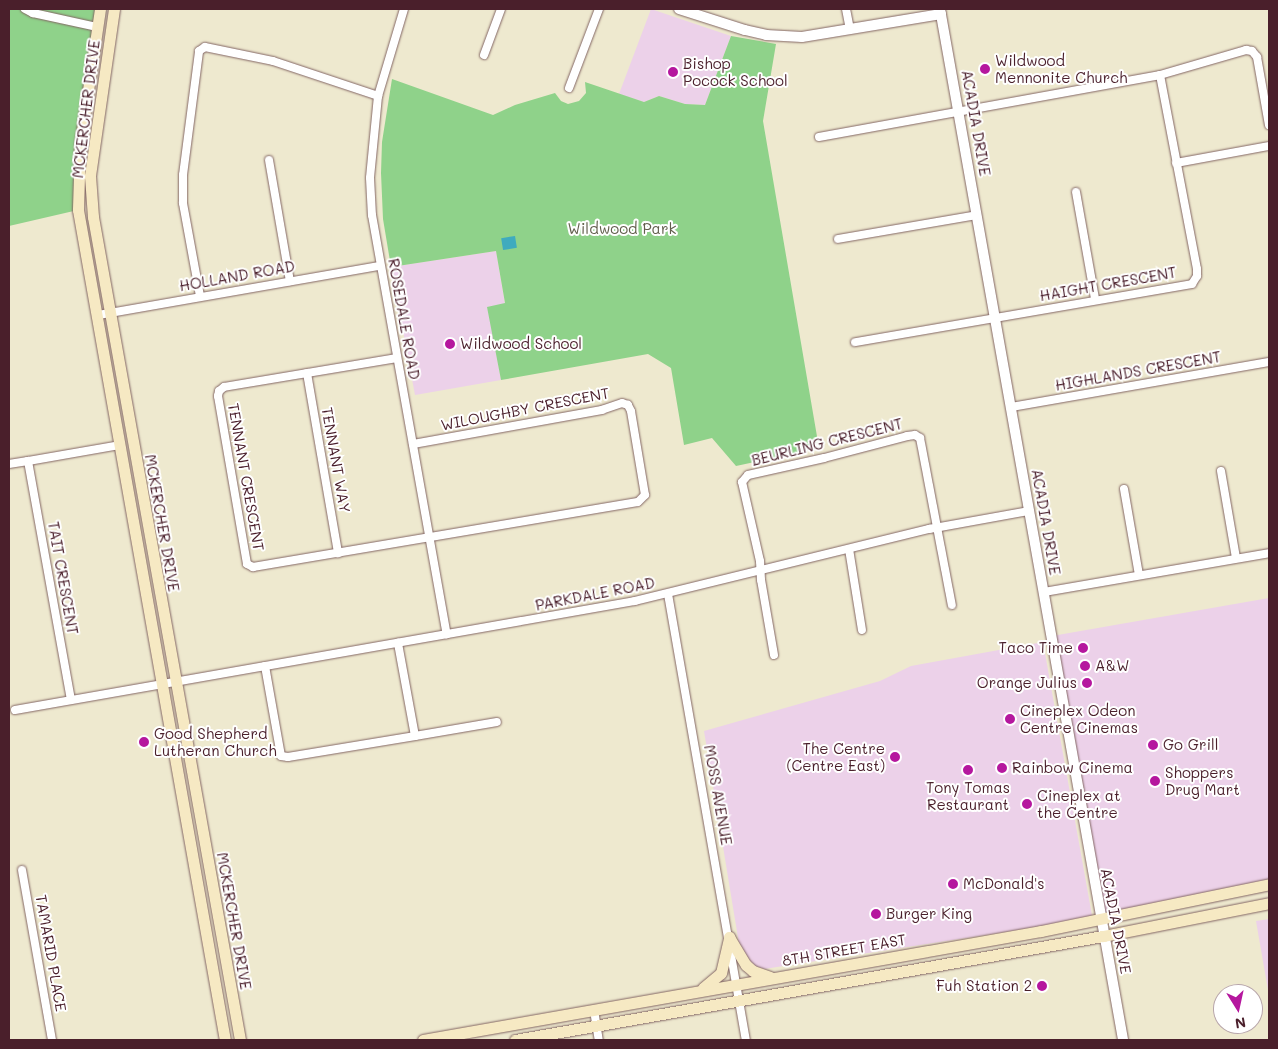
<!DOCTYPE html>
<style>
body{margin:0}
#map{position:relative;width:1278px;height:1049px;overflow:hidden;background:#eee9cf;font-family:Mali,sans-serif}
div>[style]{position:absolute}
.built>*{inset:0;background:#ecd1e9}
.green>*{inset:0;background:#8fd28a}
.water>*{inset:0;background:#3fabbe;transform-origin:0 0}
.roads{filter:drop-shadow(0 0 1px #836664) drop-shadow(0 0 1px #836664)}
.minor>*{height:8px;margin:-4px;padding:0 4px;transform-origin:4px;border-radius:4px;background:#fff}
.tertiary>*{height:10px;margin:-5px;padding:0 5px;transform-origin:5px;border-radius:5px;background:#fff}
.secondary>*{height:11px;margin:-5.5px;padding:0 5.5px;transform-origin:5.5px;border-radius:5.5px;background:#f6e9c3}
.dots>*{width:14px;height:14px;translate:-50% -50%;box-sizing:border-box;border:2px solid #fff;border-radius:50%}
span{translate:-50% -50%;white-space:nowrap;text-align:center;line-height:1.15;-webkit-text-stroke:4px #fff;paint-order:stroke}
.poi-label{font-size:15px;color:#4a1f2b}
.left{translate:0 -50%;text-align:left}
.right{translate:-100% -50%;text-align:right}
.street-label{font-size:15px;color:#4a1f2b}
.park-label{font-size:15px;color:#625e4c}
.frame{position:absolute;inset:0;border:10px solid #4a1f2b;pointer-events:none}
.north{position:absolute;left:1213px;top:984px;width:50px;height:50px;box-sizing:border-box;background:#fff;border:1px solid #b7a5aa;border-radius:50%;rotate:170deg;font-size:14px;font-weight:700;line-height:20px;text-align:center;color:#4a1f2b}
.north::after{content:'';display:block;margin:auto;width:18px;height:22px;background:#b5179e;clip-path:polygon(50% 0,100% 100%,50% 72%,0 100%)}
</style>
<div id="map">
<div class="built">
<div style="clip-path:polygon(651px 9px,731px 36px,705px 105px,685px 104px,659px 96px,644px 102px,619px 94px)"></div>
<div style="clip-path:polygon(496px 251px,505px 304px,488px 307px,501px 380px,415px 395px,391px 267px)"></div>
<div style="clip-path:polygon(1269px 598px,1269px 884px,1100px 919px,1052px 636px)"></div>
<div style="clip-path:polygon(1043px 642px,1093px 921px,1083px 920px,764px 969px,753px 966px,740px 950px,704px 731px,880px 681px,911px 666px)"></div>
<div style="clip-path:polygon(1269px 919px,1269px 996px,1256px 921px)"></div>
</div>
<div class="green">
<div style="clip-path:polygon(9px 9px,100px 9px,78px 210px,9px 226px)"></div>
<div style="clip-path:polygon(731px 36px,776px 44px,763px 121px,819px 448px,736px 466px,712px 438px,684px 445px,671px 368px,648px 354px,501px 380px,487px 307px,505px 303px,496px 251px,391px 267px,383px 219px,381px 173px,382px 142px,392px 79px,493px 115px,515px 105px,555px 93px,561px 101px,568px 104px,579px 101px,586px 93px,585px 82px,644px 102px,659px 96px,685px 104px,705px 105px)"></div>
</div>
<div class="water">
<div style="left:515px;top:236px;width:12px;height:14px;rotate:81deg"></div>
</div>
<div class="roads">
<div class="minor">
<div style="left:25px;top:9px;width:9px;rotate:27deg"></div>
<div style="left:33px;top:13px;width:66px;rotate:12.3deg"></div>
<div style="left:404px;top:9px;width:91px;rotate:106.6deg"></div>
<div style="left:378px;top:96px;width:82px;rotate:95.6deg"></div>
<div style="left:370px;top:178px;width:37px;rotate:87deg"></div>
<div style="left:372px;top:215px;width:426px;rotate:79.9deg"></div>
<div style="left:846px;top:9px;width:21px;rotate:79deg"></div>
<div style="left:484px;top:55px;width:49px;rotate:-69.7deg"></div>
<div style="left:1160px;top:75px;width:90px;rotate:-16.2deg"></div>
<div style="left:1246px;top:50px;width:6px;rotate:9deg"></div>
<div style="left:1252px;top:51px;width:8px;rotate:50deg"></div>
<div style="left:1257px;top:57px;width:69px;rotate:80deg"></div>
<div style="left:569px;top:88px;width:85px;rotate:-69.2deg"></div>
<div style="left:819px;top:137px;width:347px;rotate:-10.3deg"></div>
<div style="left:1160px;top:75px;width:197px;rotate:79.2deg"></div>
<div style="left:1197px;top:269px;width:7px;rotate:90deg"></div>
<div style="left:1197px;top:276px;width:9px;rotate:122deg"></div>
<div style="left:1192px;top:284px;width:342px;rotate:170.2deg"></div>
<div style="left:269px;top:160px;width:123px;rotate:80.2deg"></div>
<div style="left:1176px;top:163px;width:95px;rotate:-10.4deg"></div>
<div style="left:1076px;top:192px;width:109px;rotate:79.9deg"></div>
<div style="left:838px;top:239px;width:141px;rotate:-9.8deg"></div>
<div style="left:200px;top:296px;width:95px;rotate:-100.4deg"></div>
<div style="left:183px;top:203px;width:28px;rotate:-90deg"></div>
<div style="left:183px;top:175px;width:125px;rotate:-82.6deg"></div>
<div style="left:199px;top:51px;width:7px;rotate:-34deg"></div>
<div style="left:205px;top:47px;width:69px;rotate:11.6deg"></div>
<div style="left:273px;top:61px;width:111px;rotate:18.4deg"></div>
<div style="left:98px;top:315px;width:286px;rotate:-9.9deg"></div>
<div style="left:397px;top:358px;width:175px;rotate:170.5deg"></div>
<div style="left:224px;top:387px;width:6px;rotate:141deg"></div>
<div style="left:219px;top:391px;width:5px;rotate:101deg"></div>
<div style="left:218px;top:396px;width:170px;rotate:80.2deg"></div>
<div style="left:247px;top:564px;width:7px;rotate:27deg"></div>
<div style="left:253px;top:567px;width:390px;rotate:-9.6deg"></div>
<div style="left:638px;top:502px;width:10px;rotate:-45deg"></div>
<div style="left:645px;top:495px;width:85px;rotate:-99.5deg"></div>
<div style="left:631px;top:411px;width:7px;rotate:-117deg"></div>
<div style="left:628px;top:405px;width:6px;rotate:-162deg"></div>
<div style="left:622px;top:403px;width:21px;rotate:161deg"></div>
<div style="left:602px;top:410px;width:192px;rotate:169.8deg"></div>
<div style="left:307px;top:373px;width:183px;rotate:80.2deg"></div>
<div style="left:1011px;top:407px;width:262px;rotate:-9.9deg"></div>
<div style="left:9px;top:464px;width:19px;rotate:-9deg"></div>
<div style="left:1221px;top:471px;width:88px;rotate:80.2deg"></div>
<div style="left:1124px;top:489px;width:87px;rotate:80.1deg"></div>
<div style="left:849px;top:549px;width:82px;rotate:80.9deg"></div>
<div style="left:1044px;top:592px;width:228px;rotate:-9.8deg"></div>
<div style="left:668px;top:594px;width:453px;rotate:80.1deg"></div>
<div style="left:774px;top:655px;width:76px;rotate:-99.8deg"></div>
<div style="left:761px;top:580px;width:19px;rotate:-93deg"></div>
<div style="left:760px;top:561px;width:81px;rotate:-102.8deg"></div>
<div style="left:742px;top:482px;width:9px;rotate:-49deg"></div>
<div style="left:748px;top:475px;width:78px;rotate:-12.6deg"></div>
<div style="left:824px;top:458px;width:86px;rotate:-14.8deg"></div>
<div style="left:907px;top:436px;width:8px;rotate:-7deg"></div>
<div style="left:915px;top:435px;width:6px;rotate:31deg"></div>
<div style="left:920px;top:438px;width:170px;rotate:79.2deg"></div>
<div style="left:265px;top:666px;width:91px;rotate:79.9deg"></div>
<div style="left:281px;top:756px;width:7px;rotate:8deg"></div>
<div style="left:288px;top:757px;width:129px;rotate:-9.4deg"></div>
<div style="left:415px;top:736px;width:95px;rotate:-100.4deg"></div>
<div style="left:71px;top:700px;width:243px;rotate:-100.2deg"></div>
<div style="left:28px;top:461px;width:93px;rotate:-9.9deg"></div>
<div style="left:15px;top:710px;width:630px;rotate:-9.97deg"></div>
<div style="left:635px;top:601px;width:303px;rotate:-13.8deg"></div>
<div style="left:929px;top:529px;width:102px;rotate:-10.2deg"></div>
<div style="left:415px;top:736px;width:83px;rotate:-9.7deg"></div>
<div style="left:22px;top:870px;width:173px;rotate:80deg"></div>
<div style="left:594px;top:1010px;width:30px;rotate:81deg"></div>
</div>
<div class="tertiary">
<div style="left:679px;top:9px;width:69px;rotate:17.7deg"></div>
<div style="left:745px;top:30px;width:22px;rotate:13deg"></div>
<div style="left:766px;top:35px;width:36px;rotate:3deg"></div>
<div style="left:802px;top:37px;width:141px;rotate:-9.4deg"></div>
<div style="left:940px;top:9px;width:1047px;rotate:79.93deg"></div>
</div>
<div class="secondary">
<div style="left:100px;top:9px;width:137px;rotate:98.4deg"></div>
<div style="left:80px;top:145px;width:65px;rotate:91.8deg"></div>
<div style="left:78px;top:210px;width:843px;rotate:79.96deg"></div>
<div style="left:114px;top:9px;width:169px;rotate:98.2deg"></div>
<div style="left:90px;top:176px;width:41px;rotate:85.8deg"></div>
<div style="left:93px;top:217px;width:836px;rotate:79.87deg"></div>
<div style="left:729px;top:937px;width:33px;rotate:59deg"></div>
<div style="left:746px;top:965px;width:9px;rotate:41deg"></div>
<div style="left:753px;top:971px;width:18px;rotate:19deg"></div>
<div style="left:703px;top:988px;width:23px;rotate:-40deg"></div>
<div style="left:721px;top:973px;width:37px;rotate:-77deg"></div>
<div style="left:423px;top:1040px;width:628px;rotate:-10deg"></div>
<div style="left:1041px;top:931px;width:233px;rotate:-11.6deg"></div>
<div style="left:515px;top:1040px;width:597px;rotate:-10.03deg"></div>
<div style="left:1103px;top:936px;width:169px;rotate:-11.2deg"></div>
</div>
</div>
<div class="dots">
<div style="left:985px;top:69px;background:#b5179e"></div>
<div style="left:673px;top:72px;background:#b5179e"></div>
<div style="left:450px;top:344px;background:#b5179e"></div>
<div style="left:1083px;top:648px;background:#b5179e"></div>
<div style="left:1085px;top:666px;background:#b5179e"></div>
<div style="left:1087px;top:683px;background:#b5179e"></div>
<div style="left:1010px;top:719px;background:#b5179e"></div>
<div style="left:144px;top:742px;background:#b5179e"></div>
<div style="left:1153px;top:745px;background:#b5179e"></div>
<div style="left:895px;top:757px;background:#b5179e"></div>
<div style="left:1002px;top:768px;background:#b5179e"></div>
<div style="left:968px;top:770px;background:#b5179e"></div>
<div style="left:1155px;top:781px;background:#b5179e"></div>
<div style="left:1027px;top:804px;background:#b5179e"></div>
<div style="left:953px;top:884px;background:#b5179e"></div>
<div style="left:876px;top:914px;background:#b5179e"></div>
<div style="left:1042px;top:986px;background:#b5179e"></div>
</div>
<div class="poi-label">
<span class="left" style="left:995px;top:69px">Wildwood<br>Mennonite Church</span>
<span class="left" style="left:683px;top:72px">Bishop<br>Pocock School</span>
<span class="left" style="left:460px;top:344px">Wildwood School</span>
<span class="right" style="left:1073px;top:648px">Taco Time</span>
<span class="left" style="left:1095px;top:666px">A&amp;W</span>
<span class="right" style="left:1077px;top:683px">Orange Julius</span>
<span class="left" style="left:1020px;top:719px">Cineplex Odeon<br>Centre Cinemas</span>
<span class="left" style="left:154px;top:742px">Good Shepherd<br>Lutheran Church</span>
<span class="left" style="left:1163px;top:745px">Go Grill</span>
<span class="right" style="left:885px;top:757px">The Centre<br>(Centre East)</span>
<span class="left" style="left:1012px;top:768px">Rainbow Cinema</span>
<span class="left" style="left:1165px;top:781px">Shoppers<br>Drug Mart</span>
<span style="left:968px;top:796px">Tony Tomas<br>Restaurant</span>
<span class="left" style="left:1037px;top:804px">Cineplex at<br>the Centre</span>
<span class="left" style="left:963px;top:884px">McDonald's</span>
<span class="left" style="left:886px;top:914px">Burger King</span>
<span class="right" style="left:1032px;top:986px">Fuh Station 2</span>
</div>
<div class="street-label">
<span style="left:86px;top:109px;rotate:-83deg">MCKERCHER DRIVE</span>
<span style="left:976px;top:123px;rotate:80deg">ACADIA DRIVE</span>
<span style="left:237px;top:276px;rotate:-10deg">HOLLAND ROAD</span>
<span style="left:1108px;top:284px;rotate:-10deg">HAIGHT CRESCENT</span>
<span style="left:404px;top:319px;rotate:80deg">ROSEDALE ROAD</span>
<span style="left:1138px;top:371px;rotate:-10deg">HIGHLANDS CRESCENT</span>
<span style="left:525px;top:409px;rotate:-11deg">WILOUGHBY CRESCENT</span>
<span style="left:827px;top:442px;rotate:-14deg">BEURLING CRESCENT</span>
<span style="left:336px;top:460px;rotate:80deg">TENNANT WAY</span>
<span style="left:246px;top:477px;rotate:80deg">TENNANT CRESCENT</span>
<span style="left:1046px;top:522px;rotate:80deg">ACADIA DRIVE</span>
<span style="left:162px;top:523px;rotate:80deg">MCKERCHER DRIVE</span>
<span style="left:63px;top:578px;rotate:80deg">TAIT CRESCENT</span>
<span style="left:595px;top:594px;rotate:-11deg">PARKDALE ROAD</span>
<span style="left:718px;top:795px;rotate:80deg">MOSS AVENUE</span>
<span style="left:234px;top:921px;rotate:80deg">MCKERCHER DRIVE</span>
<span style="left:1116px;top:921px;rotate:79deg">ACADIA DRIVE</span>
<span style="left:844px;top:950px;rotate:-10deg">8TH STREET EAST</span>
<span style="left:51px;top:953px;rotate:80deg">TAMARID PLACE</span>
</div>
<div class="park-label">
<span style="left:622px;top:229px">Wildwood Park</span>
</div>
<div class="frame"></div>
<div class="north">N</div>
</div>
